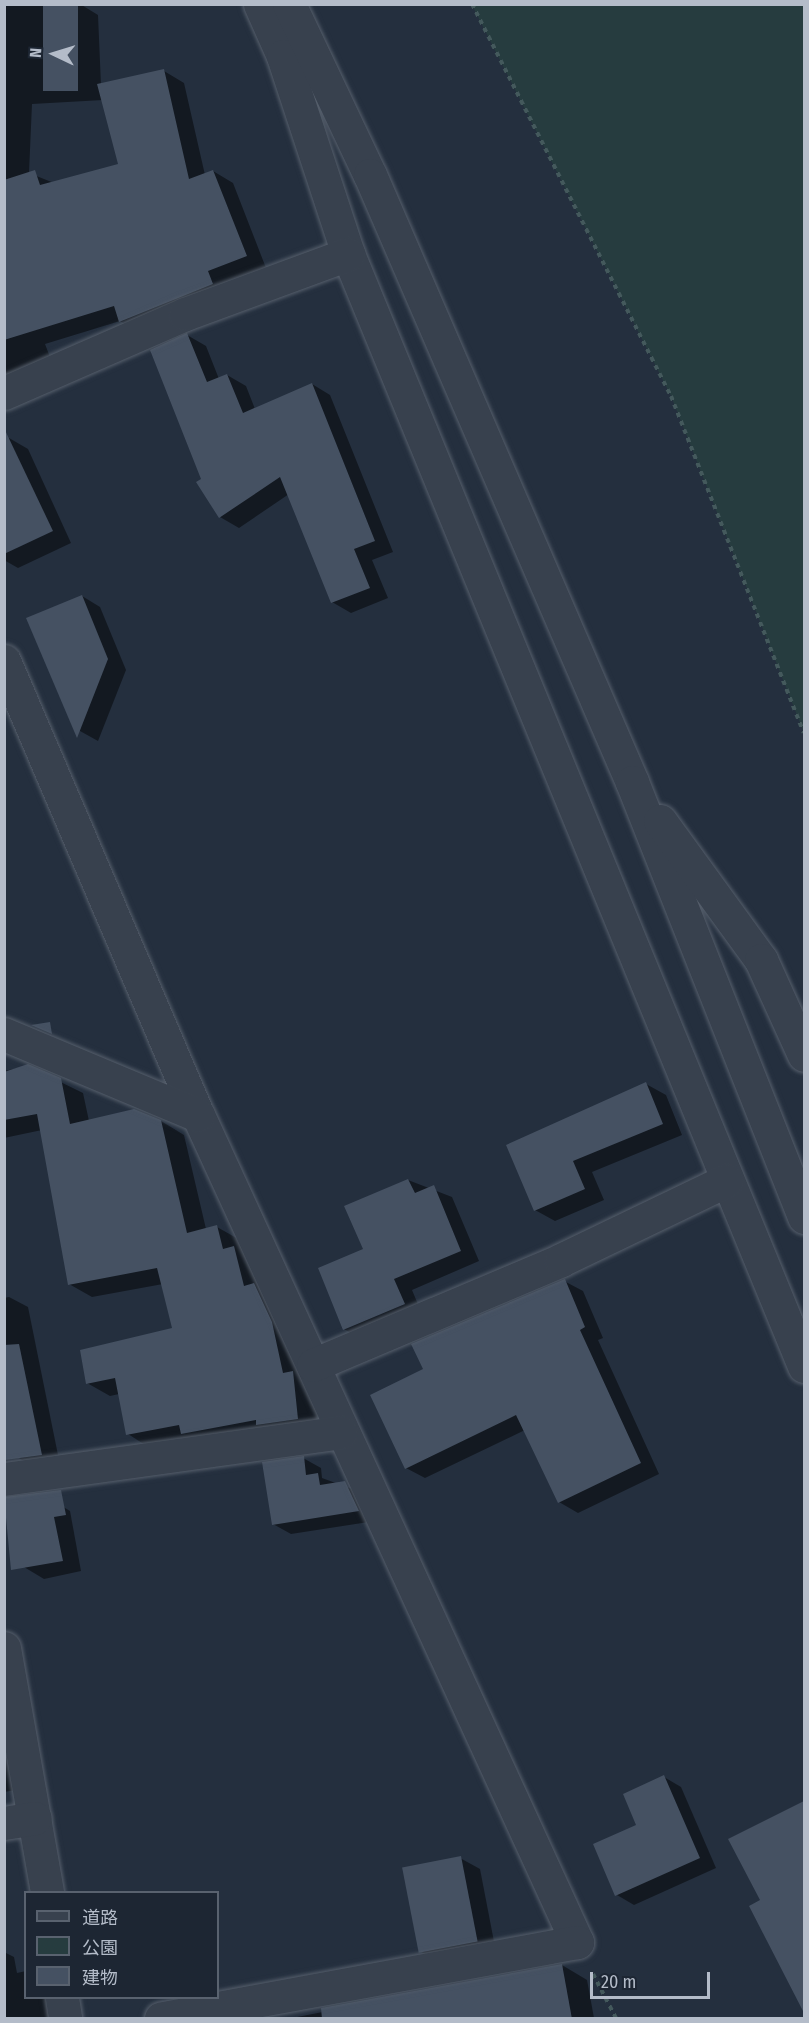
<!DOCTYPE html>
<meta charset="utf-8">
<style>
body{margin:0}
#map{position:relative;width:809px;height:2023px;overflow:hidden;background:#242f3e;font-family:"Fira Sans Condensed","Noto Sans JP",sans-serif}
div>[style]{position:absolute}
.green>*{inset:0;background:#263c3f}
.shadow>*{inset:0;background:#0007}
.building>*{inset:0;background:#455162;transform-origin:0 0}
.path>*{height:4px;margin-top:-2px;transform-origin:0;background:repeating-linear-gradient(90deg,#44595c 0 4.5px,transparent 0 9px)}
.roads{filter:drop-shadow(0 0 2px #565f6c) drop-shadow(0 0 2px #565f6c)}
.minor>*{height:33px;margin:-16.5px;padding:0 16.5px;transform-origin:16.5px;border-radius:16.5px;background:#38414e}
span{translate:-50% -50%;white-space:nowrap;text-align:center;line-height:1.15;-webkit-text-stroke:4.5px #1d2633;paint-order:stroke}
.frame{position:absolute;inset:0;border:6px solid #b4bcc9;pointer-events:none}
.legend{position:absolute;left:24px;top:1891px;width:195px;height:108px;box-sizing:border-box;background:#1d2633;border:2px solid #59626f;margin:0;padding:8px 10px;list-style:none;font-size:18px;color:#b4bcc9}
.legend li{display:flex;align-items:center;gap:12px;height:30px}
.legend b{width:30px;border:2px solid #59626f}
.north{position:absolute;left:24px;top:24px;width:60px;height:60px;-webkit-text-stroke:4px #1d2633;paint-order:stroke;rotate:274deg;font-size:16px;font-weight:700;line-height:24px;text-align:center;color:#b4bcc9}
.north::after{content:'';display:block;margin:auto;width:21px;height:27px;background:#b4bcc9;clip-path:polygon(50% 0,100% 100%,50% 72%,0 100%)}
.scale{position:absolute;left:590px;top:1972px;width:120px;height:27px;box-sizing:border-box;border:3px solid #b4bcc9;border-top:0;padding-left:8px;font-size:18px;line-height:21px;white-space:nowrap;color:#b4bcc9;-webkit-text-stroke:4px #1d2633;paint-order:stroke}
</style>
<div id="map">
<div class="green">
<div style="clip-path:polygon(472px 5px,804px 5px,804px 733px,671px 396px)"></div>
</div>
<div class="shadow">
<div style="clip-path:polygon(evenodd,4px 4px,80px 4px,98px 15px,101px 85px,164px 71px,184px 83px,205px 175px,213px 171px,233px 183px,266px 268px,140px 333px,120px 321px,45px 344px,55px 370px,4px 394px,4px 4px,103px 100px,120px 165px,54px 183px,29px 173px,32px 104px,103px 100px)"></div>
<div style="clip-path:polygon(187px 335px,206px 346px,219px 379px,227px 375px,246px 386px,255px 409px,312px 384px,330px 395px,393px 552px,372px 560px,388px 598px,351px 613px,332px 602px,289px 494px,239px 528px,220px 517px,203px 479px)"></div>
<div style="clip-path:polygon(9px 438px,28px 449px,71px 543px,18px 568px,4px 560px)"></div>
<div style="clip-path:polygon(82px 596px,100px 607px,126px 670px,98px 741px,80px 731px,28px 619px)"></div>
<div style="clip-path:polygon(28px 1066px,83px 1093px,89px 1121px,161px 1121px,184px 1135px,206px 1229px,217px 1227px,240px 1240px,315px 1386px,320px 1432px,150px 1448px,128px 1434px,119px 1394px,110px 1396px,87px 1383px,174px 1329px,163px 1284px,92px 1297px,69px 1284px,42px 1130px,4px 1138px,4px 1071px)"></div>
<div style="clip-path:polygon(646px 1084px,666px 1095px,682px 1135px,592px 1172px,604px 1200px,555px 1221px,535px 1210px,508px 1146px)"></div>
<div style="clip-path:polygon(408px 1180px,452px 1197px,479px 1261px,412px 1290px,422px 1314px,362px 1339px,344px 1329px)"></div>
<div style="clip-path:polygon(564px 1281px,583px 1291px,603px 1338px,598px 1340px,659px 1474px,578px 1513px,559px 1502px,525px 1430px,425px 1478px,406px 1468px,425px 1370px)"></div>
<div style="clip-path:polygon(9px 1297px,28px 1307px,58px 1455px,24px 1461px,5px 1450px,4px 1298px)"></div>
<div style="clip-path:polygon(303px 1458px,321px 1468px,322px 1478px,363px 1493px,375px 1521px,291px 1534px,273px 1524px)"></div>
<div style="clip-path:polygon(50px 1499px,70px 1511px,81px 1571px,44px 1579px,24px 1567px)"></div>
<div style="clip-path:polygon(4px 1721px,22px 1789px,4px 1792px)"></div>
<div style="clip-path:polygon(664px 1777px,681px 1787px,716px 1868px,634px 1905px,617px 1895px,638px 1825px)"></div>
<div style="clip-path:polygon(804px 1803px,804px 1999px,796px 1995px,762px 1901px,731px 1840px)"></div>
<div style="clip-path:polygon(460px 1858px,480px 1869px,496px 1952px,439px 1962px,420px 1951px)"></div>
<div style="clip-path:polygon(4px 1952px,14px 1957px,17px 1973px,26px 1971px,26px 1998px,52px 1998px,57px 2018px,4px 2018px)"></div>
<div style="clip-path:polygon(562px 1965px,587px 1980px,594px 2018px,292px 2018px)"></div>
</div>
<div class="building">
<div style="left:43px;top:4px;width:35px;height:87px"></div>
<div style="clip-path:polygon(164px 69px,189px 179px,213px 170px,247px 256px,208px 271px,213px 284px,119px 322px,114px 306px,4px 340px,4px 180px,35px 170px,40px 185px,118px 164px,97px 84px)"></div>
<div style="clip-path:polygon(187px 333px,207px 382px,227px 374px,243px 413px,312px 383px,375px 541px,354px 549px,370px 588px,331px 603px,280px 477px,219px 518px,196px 482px,201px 479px,150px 350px)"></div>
<div style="clip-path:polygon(4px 428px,53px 531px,4px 554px)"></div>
<div style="clip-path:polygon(82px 595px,108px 659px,77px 738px,26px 618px)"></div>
<div style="clip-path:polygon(50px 1022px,52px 1034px,31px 1025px)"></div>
<div style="clip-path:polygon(28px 1064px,61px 1078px,70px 1124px,134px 1109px,161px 1120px,187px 1233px,217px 1225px,223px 1249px,234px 1246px,244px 1286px,254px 1283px,272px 1322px,283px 1373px,293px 1371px,298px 1419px,256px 1425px,256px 1420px,181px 1434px,179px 1425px,126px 1435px,115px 1378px,86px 1384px,80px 1350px,172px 1328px,157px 1268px,68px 1285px,37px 1114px,4px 1120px,4px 1072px)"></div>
<div style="clip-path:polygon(646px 1082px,663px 1124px,573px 1161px,585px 1189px,534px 1211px,506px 1145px)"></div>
<div style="clip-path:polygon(408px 1179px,415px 1193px,434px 1185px,461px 1251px,394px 1279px,405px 1304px,343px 1330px,318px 1268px,363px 1249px,344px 1206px)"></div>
<div style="clip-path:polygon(565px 1279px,585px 1327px,580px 1330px,641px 1463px,558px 1503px,516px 1415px,405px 1469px,370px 1395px,423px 1369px,411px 1344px)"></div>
<div style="clip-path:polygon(19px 1344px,42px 1455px,5px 1460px,4px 1345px)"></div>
<div style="clip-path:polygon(304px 1456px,306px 1475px,318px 1473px,320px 1485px,345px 1481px,359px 1511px,272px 1525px,262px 1462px)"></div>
<div style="clip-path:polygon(61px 1490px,66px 1515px,54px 1517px,63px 1561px,11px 1570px,4px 1497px)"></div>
<div style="clip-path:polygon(664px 1775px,700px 1858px,615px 1896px,593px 1844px,636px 1825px,623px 1794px)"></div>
<div style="clip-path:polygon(804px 1801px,804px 2013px,749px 1906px,760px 1900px,728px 1839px)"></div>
<div style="left:461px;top:1856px;width:87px;height:60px;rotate:79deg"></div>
<div style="clip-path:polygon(562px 1964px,572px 2019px,322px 2019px,321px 2008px)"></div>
</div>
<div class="path">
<div style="left:472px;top:4px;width:440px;rotate:63.1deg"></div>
<div style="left:671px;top:396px;width:362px;rotate:68.5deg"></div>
<div style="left:593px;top:1974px;width:50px;rotate:62.4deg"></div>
</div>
<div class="roads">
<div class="minor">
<div style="left:260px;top:4px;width:57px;rotate:66.1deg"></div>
<div style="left:283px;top:56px;width:208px;rotate:71.8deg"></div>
<div style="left:348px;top:254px;width:1202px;rotate:67.7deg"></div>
<div style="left:289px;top:4px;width:189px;rotate:64.7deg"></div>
<div style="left:370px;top:175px;width:661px;rotate:66.65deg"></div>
<div style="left:632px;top:782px;width:468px;rotate:68.4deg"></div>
<div style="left:4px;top:393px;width:197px;rotate:-23.6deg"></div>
<div style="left:185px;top:314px;width:174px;rotate:-20.2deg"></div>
<div style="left:4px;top:661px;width:494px;rotate:66.9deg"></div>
<div style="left:198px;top:1115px;width:910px;rotate:65.38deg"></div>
<div style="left:577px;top:1942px;width:423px;rotate:169.6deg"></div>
<div style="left:660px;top:821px;width:172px;rotate:54deg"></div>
<div style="left:761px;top:960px;width:104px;rotate:65.6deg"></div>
<div style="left:4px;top:1034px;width:210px;rotate:22.7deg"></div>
<div style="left:313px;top:1365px;width:269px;rotate:-22.9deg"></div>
<div style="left:561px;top:1260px;width:184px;rotate:-25.7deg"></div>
<div style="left:4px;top:1479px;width:340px;rotate:-7.9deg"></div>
<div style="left:4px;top:1648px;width:248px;rotate:80deg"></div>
<div style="left:4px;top:1823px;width:31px;rotate:-9deg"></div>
<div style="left:62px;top:1998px;width:20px;rotate:81deg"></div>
</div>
</div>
<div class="frame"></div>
<ul class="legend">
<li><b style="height:8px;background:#38414e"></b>道路</li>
<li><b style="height:16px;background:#263c3f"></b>公園</li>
<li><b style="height:16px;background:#455162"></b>建物</li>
</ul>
<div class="north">N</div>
<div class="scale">20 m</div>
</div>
